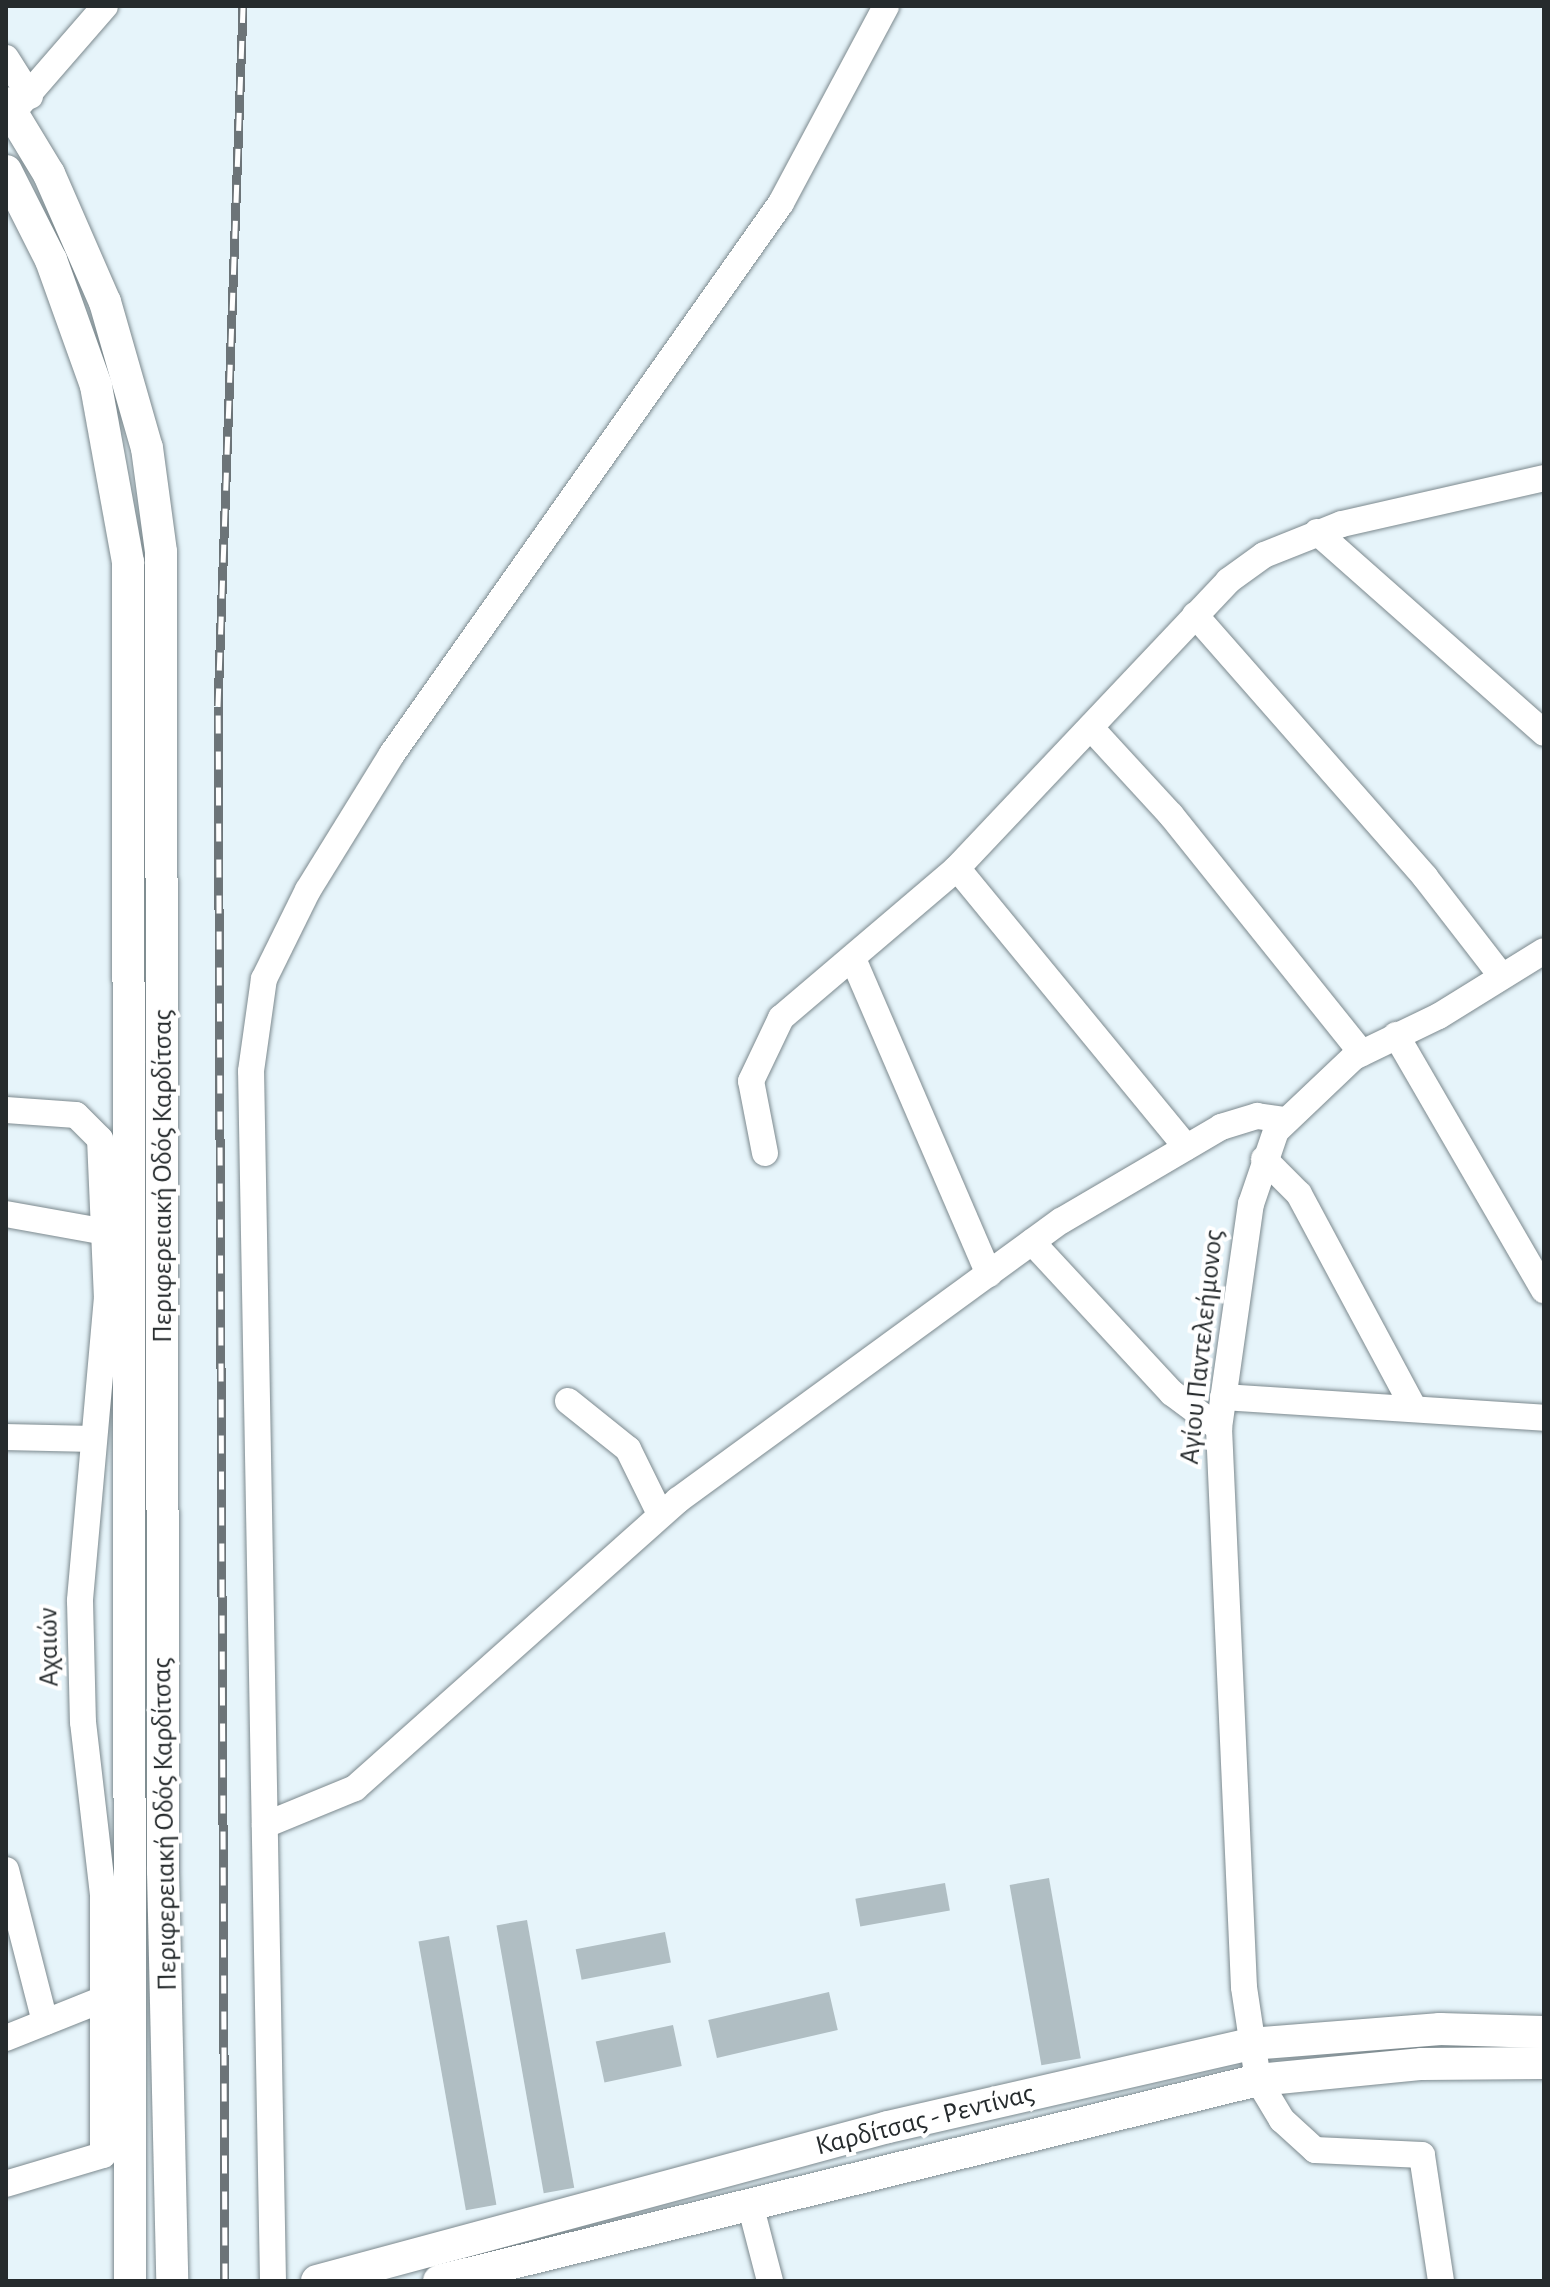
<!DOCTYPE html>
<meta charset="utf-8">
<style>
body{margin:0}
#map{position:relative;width:1550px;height:2287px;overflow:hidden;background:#e6f4fa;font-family:"Alegreya Sans",sans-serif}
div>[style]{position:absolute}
.building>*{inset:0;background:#b0bec3;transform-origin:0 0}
.roads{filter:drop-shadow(0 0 2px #7c898e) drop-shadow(0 0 2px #7c898e)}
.minor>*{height:26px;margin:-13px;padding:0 13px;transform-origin:13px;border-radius:13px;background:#fff}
.major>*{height:32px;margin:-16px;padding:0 16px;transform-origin:16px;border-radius:16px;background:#fff}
.rail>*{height:9px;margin-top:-4.5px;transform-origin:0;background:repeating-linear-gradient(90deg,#fff 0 18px,#6c7478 0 36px);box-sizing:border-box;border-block:2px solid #6c7478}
span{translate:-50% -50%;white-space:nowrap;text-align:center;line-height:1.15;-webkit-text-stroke:8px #fff;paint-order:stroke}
.street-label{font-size:28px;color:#262b2d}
.frame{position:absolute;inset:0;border:8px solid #262b2d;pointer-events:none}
</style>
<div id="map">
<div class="building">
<div style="left:1049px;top:1878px;width:183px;height:40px;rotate:80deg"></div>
<div style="left:945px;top:1883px;width:28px;height:91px;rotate:80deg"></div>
<div style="left:527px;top:1920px;width:272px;height:31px;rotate:80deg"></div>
<div style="left:665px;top:1932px;width:31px;height:91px;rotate:79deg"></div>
<div style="left:449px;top:1936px;width:273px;height:31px;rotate:80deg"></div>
<div style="left:829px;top:1992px;width:39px;height:124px;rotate:77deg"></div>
<div style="left:673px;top:2025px;width:42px;height:79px;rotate:78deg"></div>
</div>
<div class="roads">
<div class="minor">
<div style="left:6px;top:58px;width:45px;rotate:57.7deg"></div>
<div style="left:13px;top:112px;width:140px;rotate:-49deg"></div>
<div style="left:1317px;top:532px;width:303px;rotate:41.5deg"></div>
<div style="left:1195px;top:615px;width:349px;rotate:48.7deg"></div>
<div style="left:1425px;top:877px;width:123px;rotate:52.3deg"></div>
<div style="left:1091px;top:728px;width:118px;rotate:47.4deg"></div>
<div style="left:1171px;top:815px;width:305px;rotate:51.3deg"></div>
<div style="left:957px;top:868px;width:361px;rotate:50.6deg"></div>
<div style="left:854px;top:961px;width:341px;rotate:66.7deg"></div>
<div style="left:1396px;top:1035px;width:295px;rotate:59.9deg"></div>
<div style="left:6px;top:1110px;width:70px;rotate:4.1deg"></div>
<div style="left:76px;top:1115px;width:34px;rotate:45deg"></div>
<div style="left:100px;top:1139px;width:158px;rotate:87.5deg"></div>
<div style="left:107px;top:1297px;width:305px;rotate:95.1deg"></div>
<div style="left:80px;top:1601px;width:121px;rotate:88.6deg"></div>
<div style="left:83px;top:1722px;width:174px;rotate:83.4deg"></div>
<div style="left:103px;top:1895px;width:260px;rotate:90deg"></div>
<div style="left:103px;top:2155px;width:101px;rotate:163.4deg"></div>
<div style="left:765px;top:1153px;width:73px;rotate:-101deg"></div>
<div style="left:751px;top:1081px;width:70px;rotate:-64.5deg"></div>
<div style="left:781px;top:1018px;width:231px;rotate:-40.4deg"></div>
<div style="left:957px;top:868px;width:395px;rotate:-46.6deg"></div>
<div style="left:1228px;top:581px;width:44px;rotate:-35.8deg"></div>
<div style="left:1264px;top:555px;width:84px;rotate:-21.7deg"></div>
<div style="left:1342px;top:524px;width:207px;rotate:-12.8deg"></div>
<div style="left:1264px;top:1159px;width:49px;rotate:45deg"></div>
<div style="left:1299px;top:1194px;width:242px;rotate:61.8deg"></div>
<div style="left:6px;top:1214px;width:102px;rotate:10.2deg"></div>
<div style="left:1032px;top:1242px;width:206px;rotate:47.2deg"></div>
<div style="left:1172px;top:1393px;width:59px;rotate:36.7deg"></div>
<div style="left:1223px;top:1397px;width:322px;rotate:3.7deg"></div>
<div style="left:568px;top:1401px;width:77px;rotate:38.7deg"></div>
<div style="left:628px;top:1449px;width:72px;rotate:63.8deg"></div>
<div style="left:6px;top:1437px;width:87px;rotate:1.3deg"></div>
<div style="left:265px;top:1825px;width:97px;rotate:-22.3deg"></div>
<div style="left:355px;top:1788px;width:433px;rotate:-41.7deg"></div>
<div style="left:678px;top:1500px;width:474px;rotate:-36.1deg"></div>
<div style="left:1061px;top:1221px;width:186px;rotate:-30.4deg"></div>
<div style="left:1221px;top:1127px;width:38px;rotate:-17deg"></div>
<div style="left:1257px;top:1116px;width:27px;rotate:8deg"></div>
<div style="left:6px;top:1870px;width:157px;rotate:75.6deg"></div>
<div style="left:6px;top:2038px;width:102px;rotate:-21.8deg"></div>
<div style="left:750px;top:2204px;width:80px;rotate:75.4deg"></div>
<div style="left:273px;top:2281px;width:1210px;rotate:-91.04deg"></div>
<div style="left:251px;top:1071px;width:93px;rotate:-82deg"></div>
<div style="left:264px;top:979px;width:99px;rotate:-63.7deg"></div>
<div style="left:308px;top:890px;width:160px;rotate:-58.3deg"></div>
<div style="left:392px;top:754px;width:674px;rotate:-54.78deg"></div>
<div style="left:781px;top:203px;width:223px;rotate:-61.9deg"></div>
<div style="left:1441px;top:2281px;width:127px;rotate:-98.6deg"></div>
<div style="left:1422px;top:2155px;width:107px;rotate:-177.3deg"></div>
<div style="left:1315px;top:2150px;width:45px;rotate:-137.7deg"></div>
<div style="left:1282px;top:2120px;width:47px;rotate:-121deg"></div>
<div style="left:1258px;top:2080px;width:94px;rotate:-98.6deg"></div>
<div style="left:1244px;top:1987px;width:560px;rotate:-92.56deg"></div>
<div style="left:1219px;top:1428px;width:226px;rotate:-81.9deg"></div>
<div style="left:1251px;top:1204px;width:77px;rotate:-71.1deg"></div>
<div style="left:1276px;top:1131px;width:108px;rotate:-43.5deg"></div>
<div style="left:1354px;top:1057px;width:94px;rotate:-25.8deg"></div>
<div style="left:1439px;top:1016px;width:123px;rotate:-31.8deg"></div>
</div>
<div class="major">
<div style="left:6px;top:103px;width:83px;rotate:58.8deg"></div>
<div style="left:49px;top:174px;width:140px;rotate:66.4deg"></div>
<div style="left:105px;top:302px;width:152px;rotate:74deg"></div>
<div style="left:147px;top:448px;width:105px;rotate:82.3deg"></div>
<div style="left:161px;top:552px;width:1319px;rotate:89.91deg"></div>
<div style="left:163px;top:1871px;width:410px;rotate:88.7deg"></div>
<div style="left:6px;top:171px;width:100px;rotate:63.2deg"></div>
<div style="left:51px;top:260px;width:134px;rotate:70.3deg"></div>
<div style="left:96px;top:386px;width:179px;rotate:79.7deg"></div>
<div style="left:128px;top:562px;width:1719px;rotate:89.93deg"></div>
<div style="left:317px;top:2281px;width:591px;rotate:-15.09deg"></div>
<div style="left:888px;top:2127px;width:371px;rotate:-12.9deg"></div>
<div style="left:1250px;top:2044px;width:191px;rotate:-4.5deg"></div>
<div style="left:1440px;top:2029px;width:104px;rotate:1.7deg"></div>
<div style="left:439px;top:2281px;width:843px;rotate:-13.79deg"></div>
<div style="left:1258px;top:2080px;width:165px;rotate:-5.6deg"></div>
<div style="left:1422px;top:2064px;width:122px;rotate:-0.5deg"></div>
</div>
</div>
<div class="rail">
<div style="left:225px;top:2281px;width:1575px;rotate:-90.25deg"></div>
<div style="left:218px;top:706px;width:700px;rotate:-87.95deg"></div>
</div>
<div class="street-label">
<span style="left:163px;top:1176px;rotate:-90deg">Περιφερειακή Οδός Καρδίτσας</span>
<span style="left:1202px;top:1347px;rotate:-84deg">Αγίου Παντελεήμονος</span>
<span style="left:49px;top:1647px;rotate:-91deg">Αχαιών</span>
<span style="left:165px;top:1824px;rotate:-91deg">Περιφερειακή Οδός Καρδίτσας</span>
<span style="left:925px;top:2120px;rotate:-14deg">Καρδίτσας - Ρεντίνας</span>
</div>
<div class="frame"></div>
</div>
